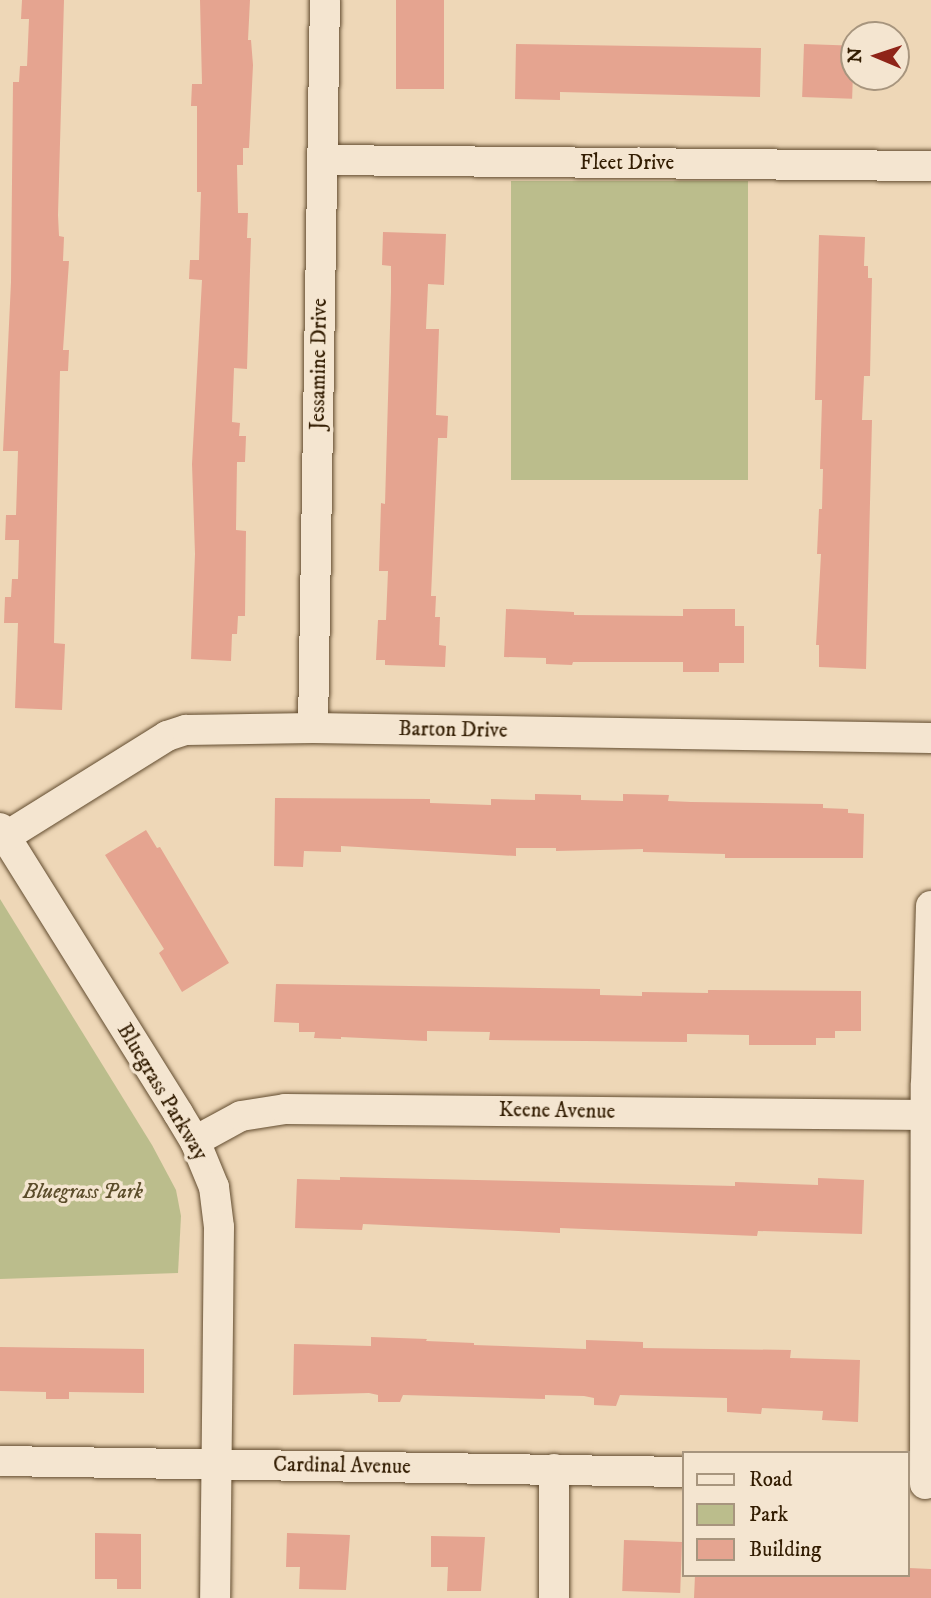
<!DOCTYPE html>
<style>
body{margin:0}
#map{position:relative;width:931px;height:1598px;overflow:hidden;background:#eed7b7;font-family:"IM FELL DW Pica",serif}
div>[style]{position:absolute}
.green>*{inset:0;background:#bbbd8c;transform-origin:0 0}
.building>*{inset:0;background:#e5a490;transform-origin:0 0}
.roads{filter:drop-shadow(0 0 2px #624c2f) drop-shadow(0 0 2px #624c2f)}
.street>*{height:30px;margin:-15px;padding:0 15px;transform-origin:15px;border-radius:15px;background:#f4e5d0}
span{translate:-50% -50%;white-space:nowrap;text-align:center;line-height:1.15;-webkit-text-stroke:7px #f4e5d0;paint-order:stroke}
.street-label{font-size:21px;color:#331d02}
.park-label{font-size:21px;color:#5c4d2b;font-style:italic}
.legend{position:absolute;left:682px;top:1451px;width:228px;height:126px;box-sizing:border-box;background:#f4e5d0;border:2px solid #a7957e;margin:0;padding:9px 12px;list-style:none;font-size:21px;color:#331d02}
.legend li{display:flex;align-items:center;gap:14px;height:35px}
.legend b{width:35px;border:2px solid #a7957e}
.north{position:absolute;left:840px;top:21px;width:70px;height:70px;box-sizing:border-box;background:#f4e5d0;border:2px solid #a7957e;border-radius:50%;rotate:272deg;font-size:19px;font-weight:700;line-height:28px;text-align:center;color:#331d02}
.north::after{content:'';display:block;margin:auto;width:24px;height:32px;background:#8f2418;clip-path:polygon(50% 0,100% 100%,50% 72%,0 100%)}
</style>
<div id="map">
<div class="green">
<div style="left:511px;top:181px;width:237px;height:299px"></div>
<div style="clip-path:polygon(0 899px,152px 1145px,176px 1190px,181px 1216px,178px 1273px,0 1279px)"></div>
</div>
<div class="building">
<div style="clip-path:polygon(22px 0,64px 0,58px 215px,59px 236px,64px 237px,63px 261px,69px 261px,63px 350px,69px 350px,68px 371px,60px 371px,54px 643px,65px 644px,62px 710px,15px 708px,18px 623px,4px 623px,5px 597px,11px 597px,12px 579px,18px 579px,19px 540px,5px 540px,6px 515px,16px 515px,18px 451px,3px 451px,11px 282px,13px 82px,19px 82px,20px 66px,27px 66px,29px 19px,21px 19px)"></div>
<div style="clip-path:polygon(200px 0,250px 0,248px 40px,251px 40px,253px 65px,249px 148px,243px 148px,243px 165px,237px 165px,238px 213px,248px 213px,247px 238px,251px 238px,247px 369px,234px 368px,232px 422px,240px 423px,239px 436px,246px 436px,245px 462px,237px 462px,236px 530px,246px 531px,245px 616px,238px 616px,237px 634px,232px 634px,231px 661px,191px 659px,195px 554px,192px 464px,202px 280px,189px 279px,190px 260px,199px 260px,201px 192px,197px 192px,197px 106px,191px 106px,192px 84px,202px 84px)"></div>
<div style="left:396px;top:0;width:48px;height:89px"></div>
<div style="clip-path:polygon(516px 44px,761px 48px,760px 97px,560px 92px,560px 100px,515px 99px)"></div>
<div style="left:804px;top:44px;width:50px;height:53px;rotate:2deg"></div>
<div style="clip-path:polygon(383px 232px,446px 234px,444px 285px,428px 284px,426px 329px,439px 329px,436px 415px,448px 416px,447px 438px,438px 438px,431px 596px,436px 596px,435px 617px,440px 617px,439px 645px,446px 646px,445px 667px,385px 665px,385px 660px,376px 660px,378px 620px,386px 620px,388px 571px,379px 571px,381px 503px,385px 504px,391px 292px,391px 266px,382px 265px)"></div>
<div style="clip-path:polygon(819px 235px,865px 237px,864px 266px,868px 266px,868px 278px,872px 278px,870px 376px,864px 376px,862px 420px,872px 420px,866px 669px,819px 667px,819px 645px,816px 645px,821px 554px,817px 554px,819px 509px,822px 509px,823px 469px,820px 469px,822px 400px,815px 400px)"></div>
<div style="clip-path:polygon(506px 609px,574px 612px,574px 615px,683px 616px,683px 609px,735px 609px,735px 626px,744px 626px,744px 663px,719px 663px,719px 672px,683px 672px,683px 662px,573px 662px,572px 665px,546px 664px,546px 658px,504px 657px)"></div>
<div style="clip-path:polygon(535px 794px,581px 795px,581px 800px,623px 801px,623px 794px,669px 795px,668px 801px,691px 802px,823px 804px,823px 808px,848px 809px,848px 813px,864px 814px,863px 858px,725px 858px,725px 854px,643px 852px,643px 849px,556px 851px,556px 848px,516px 848px,516px 856px,341px 846px,341px 852px,304px 851px,303px 867px,274px 866px,275px 798px,430px 799px,430px 803px,491px 805px,491px 799px,535px 800px)"></div>
<div style="clip-path:polygon(146px 830px,157px 848px,160px 847px,229px 963px,182px 992px,159px 953px,164px 949px,105px 855px)"></div>
<div style="clip-path:polygon(276px 984px,600px 989px,600px 995px,642px 996px,642px 992px,708px 993px,708px 990px,861px 991px,861px 1031px,835px 1031px,835px 1038px,816px 1038px,816px 1045px,749px 1045px,749px 1035px,687px 1034px,687px 1042px,489px 1040px,490px 1032px,427px 1031px,427px 1041px,341px 1037px,341px 1039px,314px 1038px,315px 1032px,299px 1032px,299px 1023px,274px 1022px)"></div>
<div style="clip-path:polygon(340px 1177px,735px 1186px,735px 1182px,818px 1185px,818px 1178px,864px 1180px,862px 1234px,758px 1231px,757px 1236px,560px 1228px,560px 1233px,363px 1224px,362px 1230px,295px 1228px,297px 1179px,340px 1180px)"></div>
<div style="clip-path:polygon(371px 1337px,427px 1339px,426px 1341px,474px 1343px,474px 1345px,586px 1349px,586px 1340px,643px 1342px,643px 1348px,791px 1350px,790px 1358px,860px 1360px,858px 1422px,822px 1420px,823px 1411px,762px 1408px,761px 1414px,727px 1412px,727px 1398px,620px 1395px,616px 1406px,594px 1405px,594px 1398px,584px 1396px,545px 1395px,545px 1399px,403px 1395px,400px 1402px,378px 1402px,378px 1395px,369px 1393px,293px 1395px,294px 1344px,371px 1346px)"></div>
<div style="clip-path:polygon(0 1347px,144px 1349px,144px 1393px,69px 1392px,69px 1399px,46px 1399px,46px 1392px,0 1391px)"></div>
<div style="clip-path:polygon(95px 1533px,141px 1534px,141px 1589px,117px 1589px,117px 1579px,95px 1579px)"></div>
<div style="clip-path:polygon(287px 1533px,350px 1535px,346px 1590px,299px 1589px,300px 1567px,286px 1567px)"></div>
<div style="clip-path:polygon(431px 1536px,485px 1537px,481px 1591px,447px 1591px,448px 1567px,431px 1567px)"></div>
<div style="left:624px;top:1540px;width:58px;height:51px;rotate:2deg"></div>
<div style="clip-path:polygon(909px 1568px,931px 1569px,931px 1598px,694px 1598px,695px 1575px,909px 1575px)"></div>
</div>
<div class="roads">
<div class="street">
<div style="left:323px;top:160px;width:608px;rotate:0.57deg"></div>
<div style="left:313px;top:728px;width:728px;rotate:-89.06deg"></div>
<div style="left:0;top:828px;width:336px;rotate:58deg"></div>
<div style="left:178px;top:1113px;width:33px;rotate:59deg"></div>
<div style="left:195px;top:1141px;width:50px;rotate:67.6deg"></div>
<div style="left:214px;top:1187px;width:40px;rotate:82.9deg"></div>
<div style="left:219px;top:1227px;width:371px;rotate:90.6deg"></div>
<div style="left:5px;top:837px;width:191px;rotate:-31.9deg"></div>
<div style="left:167px;top:736px;width:20px;rotate:-18deg"></div>
<div style="left:186px;top:730px;width:127px;rotate:-0.9deg"></div>
<div style="left:313px;top:728px;width:618px;rotate:0.93deg"></div>
<div style="left:195px;top:1141px;width:52px;rotate:-28.5deg"></div>
<div style="left:241px;top:1116px;width:45px;rotate:-9deg"></div>
<div style="left:285px;top:1109px;width:641px;rotate:0.54deg"></div>
<div style="left:0;top:1461px;width:684px;rotate:0.92deg"></div>
<div style="left:925px;top:1484px;width:400px;rotate:-89.9deg"></div>
<div style="left:926px;top:1084px;width:178px;rotate:-88.4deg"></div>
<div style="left:554px;top:1598px;width:129px;rotate:-90deg"></div>
</div>
</div>
<div class="street-label">
<span style="left:627px;top:163px">Fleet Drive</span>
<span style="left:319px;top:364px;rotate:-89deg">Jessamine Drive</span>
<span style="left:453px;top:730px;rotate:1deg">Barton Drive</span>
<span style="left:162px;top:1092px;rotate:59deg">Bluegrass Parkway</span>
<span style="left:557px;top:1111px;rotate:1deg">Keene Avenue</span>
<span style="left:342px;top:1466px;rotate:1deg">Cardinal Avenue</span>
</div>
<div class="park-label">
<span style="left:83px;top:1192px">Bluegrass Park</span>
</div>
<ul class="legend">
<li><b style="height:9px;background:#f4e5d0"></b>Road</li>
<li><b style="height:19px;background:#bbbd8c"></b>Park</li>
<li><b style="height:19px;background:#e5a490"></b>Building</li>
</ul>
<div class="north">N</div>
</div>
